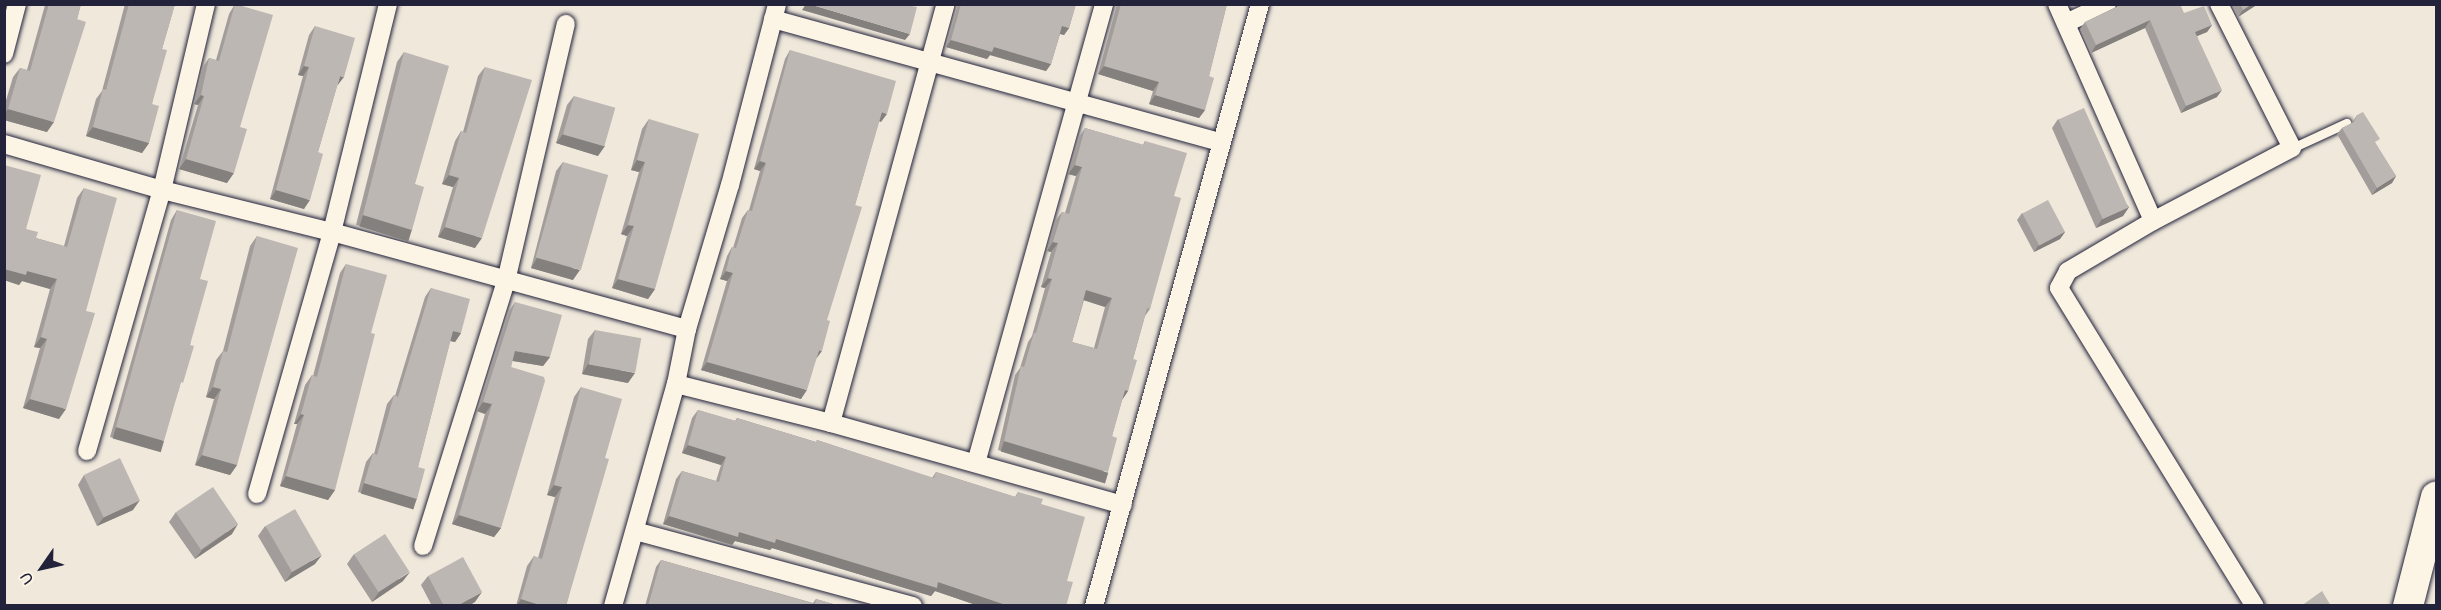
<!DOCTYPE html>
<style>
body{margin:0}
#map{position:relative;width:2441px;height:610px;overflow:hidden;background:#efe8db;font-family:"Comic Neue",sans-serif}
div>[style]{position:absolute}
.roads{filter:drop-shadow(0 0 2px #22223b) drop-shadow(0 0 2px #22223b)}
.service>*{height:9px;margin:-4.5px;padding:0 4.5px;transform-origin:4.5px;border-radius:4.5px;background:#fcf5e5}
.minor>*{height:18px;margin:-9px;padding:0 9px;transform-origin:9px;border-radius:9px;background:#fcf5e5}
.trunk>*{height:30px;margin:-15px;padding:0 15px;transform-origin:15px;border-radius:15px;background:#fcf5e5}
.wall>*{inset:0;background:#a29d9a}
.shaded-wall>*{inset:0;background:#84807d;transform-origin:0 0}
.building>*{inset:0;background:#bcb7b3;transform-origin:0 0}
span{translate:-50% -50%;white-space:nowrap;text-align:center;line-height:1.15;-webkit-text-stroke:5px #fcf5e5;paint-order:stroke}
.frame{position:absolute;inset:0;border:6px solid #22223b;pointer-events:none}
.north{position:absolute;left:12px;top:538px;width:60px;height:60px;-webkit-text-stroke:4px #fcf5e5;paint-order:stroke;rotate:236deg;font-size:16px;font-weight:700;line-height:24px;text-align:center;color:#22223b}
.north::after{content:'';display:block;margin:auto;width:21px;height:27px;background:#22223b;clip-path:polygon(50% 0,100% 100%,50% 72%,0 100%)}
</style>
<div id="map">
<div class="roads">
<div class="service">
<div style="left:2292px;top:148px;width:60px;rotate:-24.8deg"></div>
</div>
<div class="minor">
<div style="left:2057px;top:4px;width:237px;rotate:66.1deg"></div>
<div style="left:2219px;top:4px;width:161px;rotate:63.1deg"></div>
<div style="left:2292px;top:148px;width:157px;rotate:152.3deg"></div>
<div style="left:2153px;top:221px;width:99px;rotate:149.5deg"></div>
<div style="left:2068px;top:271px;width:19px;rotate:118deg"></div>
<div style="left:2059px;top:288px;width:374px;rotate:58.4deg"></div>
<div style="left:773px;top:19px;width:465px;rotate:15.4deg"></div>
<div style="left:2066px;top:23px;width:45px;rotate:-24.9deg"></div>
<div style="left:4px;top:54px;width:52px;rotate:-75.4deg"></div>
<div style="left:4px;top:144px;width:165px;rotate:16.2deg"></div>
<div style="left:162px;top:190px;width:175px;rotate:13.9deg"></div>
<div style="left:332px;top:232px;width:368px;rotate:15.3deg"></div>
<div style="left:676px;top:384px;width:160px;rotate:14.1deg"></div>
<div style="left:831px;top:423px;width:303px;rotate:15.7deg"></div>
<div style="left:831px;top:423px;width:434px;rotate:-74.7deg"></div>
<div style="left:87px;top:451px;width:272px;rotate:-74deg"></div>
<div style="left:162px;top:190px;width:191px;rotate:-76.7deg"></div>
<div style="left:976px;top:463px;width:477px;rotate:-74.4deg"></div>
<div style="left:257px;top:494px;width:273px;rotate:-74deg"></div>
<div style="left:332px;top:232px;width:235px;rotate:-76.2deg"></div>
<div style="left:635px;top:531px;width:288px;rotate:15.1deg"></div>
<div style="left:423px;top:546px;width:278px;rotate:-72.6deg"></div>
<div style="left:506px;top:281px;width:264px;rotate:-76.9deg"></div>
<div style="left:613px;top:606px;width:231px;rotate:-74.2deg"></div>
<div style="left:676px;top:384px;width:56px;rotate:-78.7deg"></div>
<div style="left:687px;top:329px;width:150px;rotate:-73.4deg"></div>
<div style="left:730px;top:185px;width:187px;rotate:-75.4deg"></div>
<div style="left:1094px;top:606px;width:624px;rotate:-74.58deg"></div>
</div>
<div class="trunk">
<div style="left:2408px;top:606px;width:113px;rotate:-75.6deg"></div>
</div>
</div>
<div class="wall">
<div style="clip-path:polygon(43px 4px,81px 4px,47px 132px,4px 120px,4px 107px,13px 77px,20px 68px,27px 70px,45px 5px)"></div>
<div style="clip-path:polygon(125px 4px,175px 4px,162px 49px,152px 104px,149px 143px,142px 153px,86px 136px,96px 99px,102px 91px)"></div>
<div style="clip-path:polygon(235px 4px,240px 127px,227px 183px,179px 169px,198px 105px,194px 104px,202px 68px,209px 58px,216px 60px,229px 14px)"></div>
<div style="clip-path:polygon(958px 4px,1076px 4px,1069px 28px,1064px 35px,1060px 34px,1051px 64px,1046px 71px,990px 55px,987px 59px,946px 47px)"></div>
<div style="clip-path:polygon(1117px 4px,1227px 4px,1209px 76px,1205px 110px,1199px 118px,1149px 104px,1153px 91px,1098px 74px)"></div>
<div style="clip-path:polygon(2232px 4px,2258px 4px,2238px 17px)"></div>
<div style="clip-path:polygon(2116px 7px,2184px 13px,2212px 25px,2207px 32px,2197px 36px,2217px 97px,2181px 113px,2145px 28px,2091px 53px,2080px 29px,2085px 22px)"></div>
<div style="clip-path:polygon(315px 26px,337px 86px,318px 152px,304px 209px,270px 199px,303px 76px,298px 75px,309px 35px)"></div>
<div style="clip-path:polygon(790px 50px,881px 122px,879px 121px,855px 205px,816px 359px,801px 399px,701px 370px,727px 281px,720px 279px,727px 256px,732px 247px,733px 248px,742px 218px,748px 210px,749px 210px,760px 171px,754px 169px,785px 59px)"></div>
<div style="clip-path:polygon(404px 52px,415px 184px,412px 230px,405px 240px,356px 225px,397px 62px)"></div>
<div style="clip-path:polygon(485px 67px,475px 248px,438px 237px,453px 187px,442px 184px,455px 141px,461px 131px,463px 132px,478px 76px)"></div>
<div style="clip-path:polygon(574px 96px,598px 156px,556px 143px,567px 105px)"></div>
<div style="clip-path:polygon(2357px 115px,2396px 176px,2392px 183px,2372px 195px,2337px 134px,2342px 128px,2352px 123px)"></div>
<div style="clip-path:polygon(649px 119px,655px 289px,648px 299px,612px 288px,627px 236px,621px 234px,639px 172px,631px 170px,642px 129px)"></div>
<div style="clip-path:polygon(2058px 119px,2129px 207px,2123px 216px,2096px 228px,2052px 128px)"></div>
<div style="clip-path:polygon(evenodd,1085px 128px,1143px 145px,1145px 141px,1174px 196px,1150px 309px,1145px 316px,1133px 359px,1128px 391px,1122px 400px,1112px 436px,1101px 481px,998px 450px,1015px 375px,1020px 368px,1028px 342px,1032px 336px,1045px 288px,1041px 287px,1051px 252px,1047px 251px,1055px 221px,1062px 212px,1065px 213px,1076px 176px,1068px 174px,1079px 137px,1085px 128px,1084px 300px,1105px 307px,1094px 348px,1072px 342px,1084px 300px)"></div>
<div style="clip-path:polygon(563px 162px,573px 280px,531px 268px,556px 171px)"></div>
<div style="clip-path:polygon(4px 165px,26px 229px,36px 238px,64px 246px,77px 198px,84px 188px,86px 311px,59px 419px,23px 408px,40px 348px,34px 347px,50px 289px,22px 281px,19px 285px,4px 280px)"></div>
<div style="clip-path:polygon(177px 210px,200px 279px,190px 345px,179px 389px,158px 451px,110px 437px,171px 220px)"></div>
<div style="clip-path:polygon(2022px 213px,2065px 232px,2060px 239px,2034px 252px,2017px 220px)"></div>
<div style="clip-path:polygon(257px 236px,237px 465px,230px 475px,195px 465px,214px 399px,206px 397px,216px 360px,223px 351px,250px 246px)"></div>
<div style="clip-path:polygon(346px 264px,335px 490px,328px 500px,280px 486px,297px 424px,294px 424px,305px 385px,312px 375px,313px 376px,340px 273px)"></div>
<div style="clip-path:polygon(431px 288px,461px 333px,455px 342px,450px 341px,418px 467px,417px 499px,411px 508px,358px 492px,366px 462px,373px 453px,374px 454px,387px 404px,394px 395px,395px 396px,425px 297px)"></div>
<div style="clip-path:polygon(515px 302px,550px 357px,543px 366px,512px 361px,511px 367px,501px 528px,494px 537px,452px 524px,485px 414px,477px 411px,509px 311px)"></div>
<div style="clip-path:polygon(595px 330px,628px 383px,582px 374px,588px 339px)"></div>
<div style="clip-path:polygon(581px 387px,605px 458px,566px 606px,516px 606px,527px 566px,534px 556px,538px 558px,555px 497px,547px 495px,574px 397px)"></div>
<div style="clip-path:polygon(698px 410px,735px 421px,737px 418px,816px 442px,817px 440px,932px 478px,936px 472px,1015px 497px,1018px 492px,1041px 504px,1067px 581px,1066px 606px,979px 606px,935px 591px,931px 596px,772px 548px,770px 550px,735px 541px,732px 545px,663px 524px,676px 479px,682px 471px,716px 481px,721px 465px,682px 453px,692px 418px)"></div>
<div style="clip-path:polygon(84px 475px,133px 510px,97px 526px,78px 485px)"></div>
<div style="clip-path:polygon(176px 512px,232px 534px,195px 559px,169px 522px)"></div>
<div style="clip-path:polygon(265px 526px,315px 564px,285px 582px,258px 536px)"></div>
<div style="clip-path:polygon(354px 554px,403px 581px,372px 602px,347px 564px)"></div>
<div style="clip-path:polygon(661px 560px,813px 603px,816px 599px,840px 606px,645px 606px,656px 567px)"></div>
<div style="clip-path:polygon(428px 576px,475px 602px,468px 606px,432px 606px,421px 585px)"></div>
</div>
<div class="shaded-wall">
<div style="clip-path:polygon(806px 4px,809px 4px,910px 34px,905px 40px,802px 10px)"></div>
<div style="clip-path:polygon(2252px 4px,2258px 4px,2238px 17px,2243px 10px)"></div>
<div style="clip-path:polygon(2150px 20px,2145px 28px,2091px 53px,2096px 45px)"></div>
<div style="clip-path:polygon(2212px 25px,2207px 32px,2190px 39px,2195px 32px)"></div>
<div style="clip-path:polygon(1062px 26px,1069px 28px,1064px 35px,1057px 33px)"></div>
<div style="clip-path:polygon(951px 40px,994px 47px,1051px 64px,1046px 71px,990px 55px,987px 59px,946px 47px)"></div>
<div style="clip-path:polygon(304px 66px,309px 67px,303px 76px,298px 75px)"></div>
<div style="clip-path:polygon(1104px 66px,1159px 82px,1153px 91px,1098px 74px)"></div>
<div style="clip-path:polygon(340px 76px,344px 77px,337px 86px)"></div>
<div style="clip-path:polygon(2222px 90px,2217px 97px,2181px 113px,2186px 106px)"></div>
<div style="clip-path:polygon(201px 95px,204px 96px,198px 105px,194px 104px)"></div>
<div style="clip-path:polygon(1155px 95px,1205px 110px,1199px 118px,1149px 104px)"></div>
<div style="clip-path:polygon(8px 109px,54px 122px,47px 132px,4px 120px,4px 114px)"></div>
<div style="clip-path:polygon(882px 112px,887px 114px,881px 122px,876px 120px)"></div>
<div style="clip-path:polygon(93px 127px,149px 143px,142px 153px,86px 136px)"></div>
<div style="clip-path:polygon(563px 134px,605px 146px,598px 156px,556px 143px)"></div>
<div style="clip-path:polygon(186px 159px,234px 173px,227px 183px,179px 169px)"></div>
<div style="clip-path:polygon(637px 160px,645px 162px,639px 172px,631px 170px)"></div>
<div style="clip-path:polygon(760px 161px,766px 163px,760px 171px,754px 169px)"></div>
<div style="clip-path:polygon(1075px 165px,1082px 167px,1076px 176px,1068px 174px)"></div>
<div style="clip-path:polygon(449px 175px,459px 178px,453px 187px,442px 184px)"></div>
<div style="clip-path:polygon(2396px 176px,2392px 183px,2372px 195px,2377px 188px)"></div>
<div style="clip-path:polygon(276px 190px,310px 200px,304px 209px,270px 199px)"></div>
<div style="clip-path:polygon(2129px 207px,2123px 216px,2096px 228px,2102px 219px)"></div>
<div style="left:363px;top:215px;width:51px;height:12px;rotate:17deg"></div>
<div style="clip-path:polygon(628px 225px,634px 226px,627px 236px,621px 234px)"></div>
<div style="clip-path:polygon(445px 227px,482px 238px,475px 248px,438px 237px)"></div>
<div style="clip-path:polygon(2065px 232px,2060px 239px,2034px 252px,2038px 246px)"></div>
<div style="clip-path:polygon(1053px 242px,1058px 243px,1051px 252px,1047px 251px)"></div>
<div style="clip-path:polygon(537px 258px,580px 270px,573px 280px,531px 268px)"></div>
<div style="clip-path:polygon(4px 269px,27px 271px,57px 279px,50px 289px,22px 281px,19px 285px,4px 280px)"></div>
<div style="clip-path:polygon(726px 271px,733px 273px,727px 281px,720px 279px)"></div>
<div style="clip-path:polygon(1048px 278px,1052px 279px,1045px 288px,1041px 287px)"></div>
<div style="clip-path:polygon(618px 279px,655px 289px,648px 299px,612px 288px)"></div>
<div style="clip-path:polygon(1086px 290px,1112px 298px,1105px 307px,1080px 299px)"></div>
<div style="clip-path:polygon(453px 331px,461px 333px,455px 342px,446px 340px)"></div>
<div style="clip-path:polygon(41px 337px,47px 339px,40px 348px,34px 347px)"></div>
<div style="clip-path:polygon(819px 350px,822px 351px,816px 359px)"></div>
<div style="clip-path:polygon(515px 351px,550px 357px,543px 366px,508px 360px)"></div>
<div style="clip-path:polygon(707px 362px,807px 390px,801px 399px,701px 370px)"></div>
<div style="clip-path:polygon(588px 364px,635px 373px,628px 383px,582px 374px)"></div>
<div style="clip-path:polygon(213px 387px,221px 389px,214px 399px,206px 397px)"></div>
<div style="clip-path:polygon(1125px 390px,1128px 391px,1122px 400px)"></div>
<div style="clip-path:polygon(30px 399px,66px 409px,59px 419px,23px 408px)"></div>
<div style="clip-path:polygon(483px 402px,492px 404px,485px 414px,477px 411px)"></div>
<div style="clip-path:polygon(301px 414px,304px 415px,297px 424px,294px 424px)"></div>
<div style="left:116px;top:427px;width:50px;height:12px;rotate:16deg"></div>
<div style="left:1004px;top:441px;width:109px;height:11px;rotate:17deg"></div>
<div style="clip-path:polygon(688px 445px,726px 457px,721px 465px,682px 453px)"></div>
<div style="clip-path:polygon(202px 455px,237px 465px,230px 475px,195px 465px)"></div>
<div style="clip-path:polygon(286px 476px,335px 490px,328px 500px,280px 486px)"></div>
<div style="left:364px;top:483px;width:55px;height:11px;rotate:17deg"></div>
<div style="clip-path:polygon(554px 485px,562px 487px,555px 497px,547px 495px)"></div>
<div style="clip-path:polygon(140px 500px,133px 510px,97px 526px,104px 517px)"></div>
<div style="clip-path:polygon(459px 515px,501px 528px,494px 537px,452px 524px)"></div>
<div style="clip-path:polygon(669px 516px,739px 532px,776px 539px,938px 582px,1009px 606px,979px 606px,935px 591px,931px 596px,772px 548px,770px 550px,735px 541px,732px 545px,663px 524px)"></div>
<div style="clip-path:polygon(238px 524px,232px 534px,195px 559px,202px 550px)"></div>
<div style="clip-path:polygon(322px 555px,315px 564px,285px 582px,292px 572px)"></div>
<div style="clip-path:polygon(410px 572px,403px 581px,372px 602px,379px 592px)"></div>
<div style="clip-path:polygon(482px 592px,475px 602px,468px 606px,457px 606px)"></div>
<div style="clip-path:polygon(521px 599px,543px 606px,517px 606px)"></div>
</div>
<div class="building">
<div style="clip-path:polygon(49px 4px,81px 4px,77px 19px,86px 22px,54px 122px,8px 109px,20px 68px,30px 71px)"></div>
<div style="clip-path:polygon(129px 4px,175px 4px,162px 49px,167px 50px,152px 104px,159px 106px,149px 143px,93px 127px,103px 89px,106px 90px)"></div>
<div style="clip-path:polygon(235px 4px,273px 15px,240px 127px,247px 129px,234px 173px,186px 159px,204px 96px,201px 95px,209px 58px,219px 61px)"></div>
<div style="clip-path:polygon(809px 4px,912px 4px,912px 6px,917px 7px,910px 34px)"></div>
<div style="clip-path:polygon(961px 4px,1076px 4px,1069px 28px,1062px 26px,1051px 64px,994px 47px,992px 52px,951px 40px)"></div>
<div style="clip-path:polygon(1121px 4px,1227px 4px,1209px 76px,1214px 78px,1205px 110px,1155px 95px,1159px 82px,1104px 66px)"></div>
<div style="clip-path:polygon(2119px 4px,2180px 4px,2184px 13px,2204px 6px,2212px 25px,2195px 32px,2222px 90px,2186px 106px,2150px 20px,2096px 45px,2085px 22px,2117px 7px)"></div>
<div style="clip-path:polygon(2240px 4px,2252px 4px,2243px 10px)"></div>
<div style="clip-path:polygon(315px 26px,355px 38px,344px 77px,340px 76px,318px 152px,323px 154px,310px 200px,276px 190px,309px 67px,304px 66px)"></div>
<div style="clip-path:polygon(790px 50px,896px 81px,887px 114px,882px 112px,855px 205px,862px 207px,827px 320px,830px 321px,822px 351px,819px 350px,807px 390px,707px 362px,733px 273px,726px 271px,732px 247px,736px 248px,748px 210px,752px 211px,766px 163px,760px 161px)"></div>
<div style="clip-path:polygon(404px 52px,449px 66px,415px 184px,424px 187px,412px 230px,363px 215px)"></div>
<div style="clip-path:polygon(485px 67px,532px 80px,482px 238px,445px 227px,459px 178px,449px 175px,461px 131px,466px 133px)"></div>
<div style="left:574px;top:96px;width:43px;height:40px;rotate:16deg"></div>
<div style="left:2084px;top:108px;width:109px;height:28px;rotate:66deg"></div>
<div style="clip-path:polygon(2363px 112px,2380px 139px,2375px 142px,2396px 176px,2377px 188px,2342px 128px,2354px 122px,2357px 115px)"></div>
<div style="clip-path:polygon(649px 119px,699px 134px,655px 289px,618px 279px,634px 226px,628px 225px,645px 162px,637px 160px)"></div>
<div style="clip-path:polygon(evenodd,1085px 128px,1144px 145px,1145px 141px,1187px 153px,1174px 196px,1181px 198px,1150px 309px,1147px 308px,1133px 359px,1137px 360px,1128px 391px,1125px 390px,1112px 436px,1117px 438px,1108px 472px,1004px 441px,1021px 366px,1024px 367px,1034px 333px,1036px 333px,1052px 279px,1048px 278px,1058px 243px,1053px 242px,1062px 212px,1069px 214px,1082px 167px,1075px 165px,1085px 128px,1086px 290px,1112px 298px,1097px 349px,1072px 342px,1086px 290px)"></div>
<div style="left:563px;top:162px;width:47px;height:99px;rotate:16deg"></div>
<div style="clip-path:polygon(4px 165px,41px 175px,26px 229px,38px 232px,36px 238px,67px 247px,84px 188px,117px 198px,86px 311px,95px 313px,66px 409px,30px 399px,47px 339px,41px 337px,57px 279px,27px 271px,26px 275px,4px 269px)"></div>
<div style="left:2048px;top:200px;width:36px;height:29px;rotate:62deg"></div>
<div style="clip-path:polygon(177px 210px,216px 221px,200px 279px,208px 281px,190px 345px,194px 346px,183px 383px,181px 382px,164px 441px,116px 427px)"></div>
<div style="clip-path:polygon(257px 236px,298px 248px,237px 465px,202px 455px,221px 389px,213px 387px,223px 351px,227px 352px)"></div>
<div style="clip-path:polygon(346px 264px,387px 275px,371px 333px,375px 334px,335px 490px,286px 476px,304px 415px,301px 414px,312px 375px,317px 377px)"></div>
<div style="clip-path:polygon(431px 288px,470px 299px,461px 333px,453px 331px,418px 467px,425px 469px,417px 499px,364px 483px,373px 453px,377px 455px,394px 395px,398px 397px)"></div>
<div style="clip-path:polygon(515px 302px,562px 315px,550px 357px,515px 351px,511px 367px,544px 377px,545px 381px,501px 528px,459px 515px,492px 404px,483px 402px)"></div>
<div style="left:595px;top:330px;width:47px;height:35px;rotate:10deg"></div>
<div style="clip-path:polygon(581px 387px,622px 399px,605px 458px,609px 459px,566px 606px,543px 606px,521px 599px,534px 556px,542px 559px,562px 487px,554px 485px)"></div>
<div style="clip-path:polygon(698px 410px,736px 421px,737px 418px,816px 442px,817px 440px,934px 478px,936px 472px,1016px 497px,1018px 492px,1043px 499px,1041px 504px,1085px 517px,1067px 581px,1073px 582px,1066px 606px,1009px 606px,938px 582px,937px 588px,776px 539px,775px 543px,739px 532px,738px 537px,669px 516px,682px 471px,719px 482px,726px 457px,688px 445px)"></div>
<div style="left:120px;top:458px;width:47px;height:40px;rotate:65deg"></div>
<div style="left:213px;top:487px;width:45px;height:45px;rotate:56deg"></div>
<div style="left:295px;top:509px;width:53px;height:34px;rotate:60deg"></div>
<div style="left:385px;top:534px;width:45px;height:37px;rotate:57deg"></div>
<div style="clip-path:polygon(463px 557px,482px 592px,457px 606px,444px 606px,428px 576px)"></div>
<div style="clip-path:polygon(661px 560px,815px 604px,816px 599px,840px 606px,648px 606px)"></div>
<div style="clip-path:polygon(2322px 591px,2331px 606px,2301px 606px)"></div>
</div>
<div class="frame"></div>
<div class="north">U</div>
</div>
